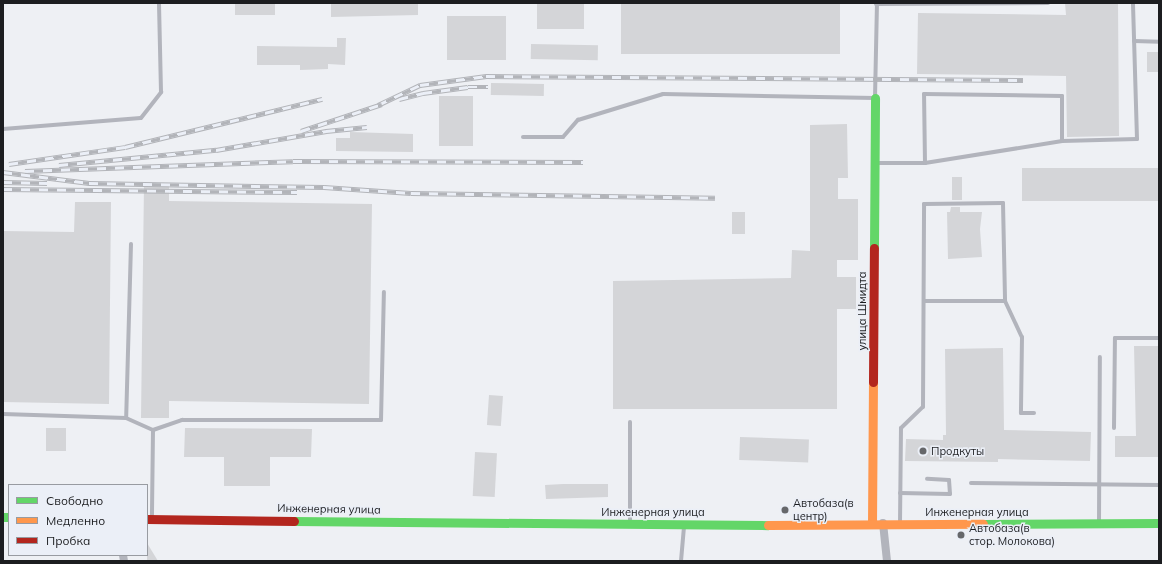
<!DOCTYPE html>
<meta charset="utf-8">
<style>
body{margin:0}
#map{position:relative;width:1162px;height:564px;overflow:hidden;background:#eef0f4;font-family:Mulish,sans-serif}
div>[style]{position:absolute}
.building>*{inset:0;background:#d4d5d8;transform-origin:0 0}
.lane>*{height:4px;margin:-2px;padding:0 2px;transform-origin:2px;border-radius:2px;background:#b2b4bc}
.street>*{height:8px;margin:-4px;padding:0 4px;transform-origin:4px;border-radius:4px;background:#b2b4bc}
.fast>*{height:9px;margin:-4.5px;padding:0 4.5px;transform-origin:4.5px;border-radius:4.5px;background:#63d668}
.slow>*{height:9px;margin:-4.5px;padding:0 4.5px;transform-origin:4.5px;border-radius:4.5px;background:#ff974d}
.jam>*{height:9px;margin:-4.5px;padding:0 4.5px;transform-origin:4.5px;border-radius:4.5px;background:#b3261e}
.rail>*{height:4.5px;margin-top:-2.25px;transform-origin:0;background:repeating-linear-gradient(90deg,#ebeff7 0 9px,#b2b4b9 0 18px);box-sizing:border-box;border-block:1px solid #b2b4b9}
.dots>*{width:11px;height:11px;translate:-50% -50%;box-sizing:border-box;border:2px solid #ebeff7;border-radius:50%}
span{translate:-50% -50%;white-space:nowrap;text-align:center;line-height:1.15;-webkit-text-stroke:3px #ebeff7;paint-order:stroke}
.street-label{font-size:11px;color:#1c1d20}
.poi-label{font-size:11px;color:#1c1d20}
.left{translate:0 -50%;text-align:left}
.frame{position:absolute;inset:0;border:4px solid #1c1d20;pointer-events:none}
.legend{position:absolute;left:8px;top:484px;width:140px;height:72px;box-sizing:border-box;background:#ebeff7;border:1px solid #989ba1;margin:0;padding:5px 7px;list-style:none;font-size:12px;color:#1c1d20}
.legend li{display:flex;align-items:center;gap:8px;height:20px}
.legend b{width:20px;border:1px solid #989ba1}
</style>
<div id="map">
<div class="building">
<div style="left:235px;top:3px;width:40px;height:12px"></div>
<div style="clip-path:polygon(331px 3px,418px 3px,418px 15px,331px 17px)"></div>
<div style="left:537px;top:3px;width:47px;height:26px"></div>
<div style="left:621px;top:3px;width:219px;height:51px"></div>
<div style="clip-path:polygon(1065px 3px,1118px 3px,1119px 136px,1067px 137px,1066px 76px,917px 74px,918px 13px,1066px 15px)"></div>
<div style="left:447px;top:16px;width:59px;height:44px"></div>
<div style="clip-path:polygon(337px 38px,346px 38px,345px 65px,328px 64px,328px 69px,300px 70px,300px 65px,257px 65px,257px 46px,337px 47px)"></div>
<div style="left:531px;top:44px;width:67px;height:15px;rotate:1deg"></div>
<div style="left:1147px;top:52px;width:12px;height:20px"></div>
<div style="left:491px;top:83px;width:53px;height:12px;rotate:1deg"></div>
<div style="left:439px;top:96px;width:34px;height:50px"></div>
<div style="clip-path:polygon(847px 124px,848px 178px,838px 178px,838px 199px,858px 199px,858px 260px,837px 260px,837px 277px,856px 277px,856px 309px,837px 309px,837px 409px,613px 409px,613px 281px,791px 278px,792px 250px,810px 251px,810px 125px)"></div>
<div style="clip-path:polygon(350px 132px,413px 134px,413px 152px,336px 151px,336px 138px,350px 138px)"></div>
<div style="left:1022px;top:168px;width:137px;height:33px"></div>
<div style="left:952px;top:177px;width:10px;height:23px"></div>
<div style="clip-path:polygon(144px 184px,169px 184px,169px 201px,372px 204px,369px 404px,169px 401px,169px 418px,141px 418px)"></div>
<div style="clip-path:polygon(75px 202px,111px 202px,109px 404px,3px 402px,3px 231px,74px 232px)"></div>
<div style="clip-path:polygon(951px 207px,960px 207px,960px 212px,982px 212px,980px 229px,982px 257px,948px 259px,947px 212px,950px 212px)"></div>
<div style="left:732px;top:212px;width:13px;height:22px"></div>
<div style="clip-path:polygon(1134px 346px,1159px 346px,1159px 457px,1115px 457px,1115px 436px,1136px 436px)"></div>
<div style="clip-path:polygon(1003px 348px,1004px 430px,1091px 432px,1090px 461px,998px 459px,998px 462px,905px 461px,906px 439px,943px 440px,943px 435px,946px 435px,945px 349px)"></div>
<div style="left:489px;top:395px;width:14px;height:30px;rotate:4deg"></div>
<div style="left:46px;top:428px;width:20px;height:23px"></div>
<div style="clip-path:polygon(185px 428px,312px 429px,311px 457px,270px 457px,270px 486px,224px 486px,224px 457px,184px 457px)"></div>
<div style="left:740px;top:437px;width:69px;height:23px;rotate:2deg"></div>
<div style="left:475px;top:452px;width:22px;height:44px;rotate:3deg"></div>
<div style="clip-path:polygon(563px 484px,608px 484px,608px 497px,546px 499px,545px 485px)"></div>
<div style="clip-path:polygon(147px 543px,158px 561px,147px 561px)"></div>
</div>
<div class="lane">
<div style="left:876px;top:4px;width:172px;rotate:-0.3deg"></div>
<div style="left:1134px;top:41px;width:25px;rotate:2deg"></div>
<div style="left:3px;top:129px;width:138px;rotate:-4.6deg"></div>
<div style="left:141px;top:118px;width:33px;rotate:-52deg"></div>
<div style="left:161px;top:92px;width:89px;rotate:-91.3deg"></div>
<div style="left:523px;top:137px;width:40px"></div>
<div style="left:563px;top:137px;width:23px;rotate:-49deg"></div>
<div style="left:578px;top:120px;width:89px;rotate:-17deg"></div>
<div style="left:663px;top:94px;width:212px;rotate:1.1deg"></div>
<div style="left:875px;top:98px;width:95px;rotate:-88.8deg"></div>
<div style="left:876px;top:163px;width:49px"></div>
<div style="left:925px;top:163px;width:139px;rotate:-9.1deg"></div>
<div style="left:1062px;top:141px;width:75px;rotate:-1.5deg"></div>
<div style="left:1137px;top:139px;width:136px;rotate:-91.7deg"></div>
<div style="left:925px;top:163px;width:69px;rotate:-90.8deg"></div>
<div style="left:924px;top:94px;width:138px;rotate:0.8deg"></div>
<div style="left:1062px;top:96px;width:45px;rotate:90deg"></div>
<div style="left:131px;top:244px;width:174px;rotate:91.6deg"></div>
<div style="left:126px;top:418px;width:30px;rotate:24deg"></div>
<div style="left:153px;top:430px;width:88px;rotate:90.7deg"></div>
<div style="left:924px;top:301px;width:81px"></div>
<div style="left:3px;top:414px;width:123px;rotate:1.9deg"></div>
<div style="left:630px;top:422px;width:101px;rotate:90deg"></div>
<div style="left:1114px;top:428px;width:90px;rotate:-89.4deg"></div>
<div style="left:1115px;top:338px;width:44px"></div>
<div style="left:153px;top:430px;width:31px;rotate:-19deg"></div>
<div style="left:182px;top:420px;width:199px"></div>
<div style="left:381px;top:420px;width:128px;rotate:-88.7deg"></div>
<div style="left:971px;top:483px;width:188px;rotate:0.6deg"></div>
<div style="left:900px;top:493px;width:50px;rotate:1.1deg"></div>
<div style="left:950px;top:494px;width:14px;rotate:-94deg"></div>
<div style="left:949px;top:480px;width:22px;rotate:-177deg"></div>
<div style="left:1099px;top:522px;width:165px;rotate:-89.7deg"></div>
<div style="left:900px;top:523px;width:95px;rotate:-89.4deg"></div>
<div style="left:901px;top:428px;width:30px;rotate:-44deg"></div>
<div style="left:923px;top:407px;width:203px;rotate:-89.7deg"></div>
<div style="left:924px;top:204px;width:79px;rotate:-0.7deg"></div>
<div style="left:1003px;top:203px;width:98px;rotate:88.8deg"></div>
<div style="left:1005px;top:301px;width:40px;rotate:65deg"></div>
<div style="left:1022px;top:337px;width:76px;rotate:90.8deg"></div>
<div style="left:1021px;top:413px;width:13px"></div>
<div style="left:681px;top:561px;width:36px;rotate:-85deg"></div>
</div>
<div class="street">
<div style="left:883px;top:523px;width:38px;rotate:84deg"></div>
<div style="left:123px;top:555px;width:6px;rotate:81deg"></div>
</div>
<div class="fast">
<div style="left:874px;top:248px;width:150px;rotate:-89.6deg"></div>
<div style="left:3px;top:517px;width:6px"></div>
<div style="left:294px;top:521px;width:474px;rotate:0.5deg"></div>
<div style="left:983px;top:524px;width:176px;rotate:-0.3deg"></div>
</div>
<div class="slow">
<div style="left:872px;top:524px;width:142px;rotate:-89.6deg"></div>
<div style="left:768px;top:525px;width:215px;rotate:-0.3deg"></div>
</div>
<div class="jam">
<div style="left:873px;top:382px;width:134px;rotate:-89.6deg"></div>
<div style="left:147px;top:519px;width:147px;rotate:0.8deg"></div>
</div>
<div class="rail">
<div style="left:399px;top:99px;width:25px;rotate:-14deg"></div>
<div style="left:423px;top:93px;width:45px;rotate:-7.6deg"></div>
<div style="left:468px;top:87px;width:20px"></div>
<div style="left:378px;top:105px;width:47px;rotate:-25.5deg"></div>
<div style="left:420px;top:85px;width:67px;rotate:-7.8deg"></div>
<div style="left:486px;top:76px;width:537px;rotate:0.43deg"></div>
<div style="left:301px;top:131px;width:85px;rotate:-18.4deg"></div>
<div style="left:9px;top:164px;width:117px;rotate:-8.3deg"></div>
<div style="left:125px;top:147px;width:203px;rotate:-13.7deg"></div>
<div style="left:59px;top:165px;width:158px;rotate:-5.5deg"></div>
<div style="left:216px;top:150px;width:112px;rotate:-9.8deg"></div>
<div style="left:326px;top:131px;width:41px;rotate:-5.6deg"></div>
<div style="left:25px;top:171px;width:268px;rotate:-2.1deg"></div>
<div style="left:293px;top:161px;width:290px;rotate:0.2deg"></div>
<div style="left:3px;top:172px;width:87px;rotate:7.3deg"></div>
<div style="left:89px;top:183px;width:235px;rotate:1deg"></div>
<div style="left:324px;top:187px;width:87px;rotate:3.9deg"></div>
<div style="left:411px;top:193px;width:304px;rotate:0.9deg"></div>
<div style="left:3px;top:182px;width:44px;rotate:1.3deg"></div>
<div style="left:3px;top:189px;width:294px;rotate:0.6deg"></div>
</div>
<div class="dots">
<div style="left:923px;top:451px;background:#66676a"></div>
<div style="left:785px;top:510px;background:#66676a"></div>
<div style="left:961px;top:535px;background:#66676a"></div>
</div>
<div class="street-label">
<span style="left:862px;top:311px;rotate:-90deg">улица Шмидта</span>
<span style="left:329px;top:509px;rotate:1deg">Инженерная улица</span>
<span style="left:653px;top:512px">Инженерная улица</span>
<span style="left:977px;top:512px">Инженерная улица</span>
</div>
<div class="poi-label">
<span class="left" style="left:931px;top:451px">Продкуты</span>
<span class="left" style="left:793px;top:510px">Автобаза(в<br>центр)</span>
<span class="left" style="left:969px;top:535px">Автобаза(в<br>стор. Молокова)</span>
</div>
<div class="frame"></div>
<ul class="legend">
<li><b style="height:5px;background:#63d668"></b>Свободно</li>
<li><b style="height:5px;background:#ff974d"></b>Медленно</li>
<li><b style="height:5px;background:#b3261e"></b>Пробка</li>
</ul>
</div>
